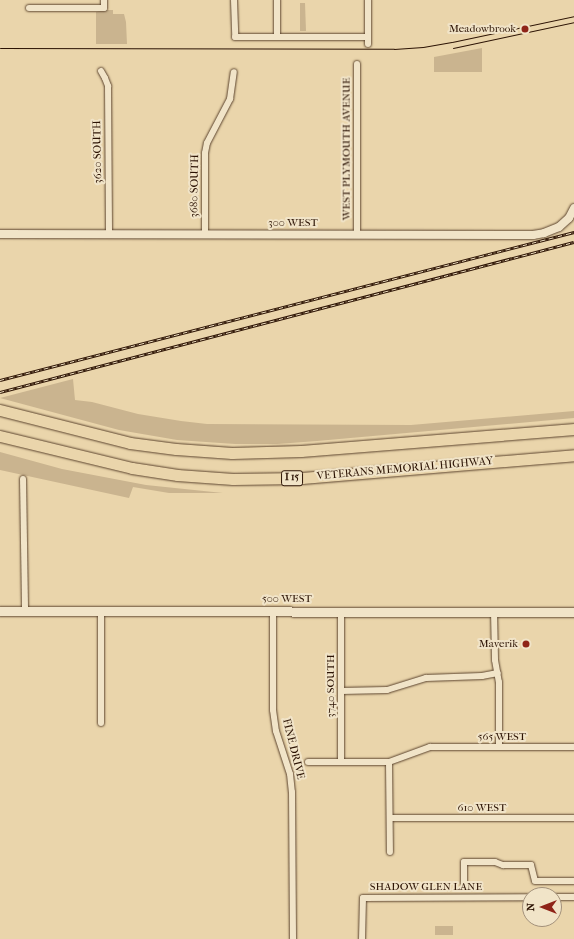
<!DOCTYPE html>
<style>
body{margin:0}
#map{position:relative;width:574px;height:939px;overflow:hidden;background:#ead5ab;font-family:"IM FELL French Canon",serif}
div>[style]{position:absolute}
.green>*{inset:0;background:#cab48f;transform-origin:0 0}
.roads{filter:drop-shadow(0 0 1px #5c442e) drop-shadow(0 0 1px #5c442e)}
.minor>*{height:6px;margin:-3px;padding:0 3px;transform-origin:3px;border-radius:3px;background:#f1e4c8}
.tertiary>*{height:8px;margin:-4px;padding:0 4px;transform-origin:4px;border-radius:4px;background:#f1e4c8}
.secondary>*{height:9px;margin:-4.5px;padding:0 4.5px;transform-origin:4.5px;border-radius:4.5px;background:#f1e4c8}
.motorway>*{height:11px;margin:-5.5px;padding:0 5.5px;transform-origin:5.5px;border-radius:5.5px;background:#ead5ab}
.tram>*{height:1px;margin:-0.5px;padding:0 0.5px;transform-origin:0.5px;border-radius:0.5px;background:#2c1304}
.rail>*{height:3px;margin-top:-1.5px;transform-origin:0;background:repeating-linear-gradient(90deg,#f1e4c8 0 4.5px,#2c1304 0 9px);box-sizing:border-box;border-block:1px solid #2c1304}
.dots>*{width:11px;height:11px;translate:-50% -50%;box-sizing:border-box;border:2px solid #f1e4c8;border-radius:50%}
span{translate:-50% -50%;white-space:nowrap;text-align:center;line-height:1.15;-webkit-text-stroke:4px #f1e4c8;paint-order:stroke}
.shield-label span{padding:1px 3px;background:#f1e4c8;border:1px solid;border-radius:3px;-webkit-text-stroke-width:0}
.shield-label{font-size:10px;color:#2c1304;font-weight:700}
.poi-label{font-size:11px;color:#2c1304}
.right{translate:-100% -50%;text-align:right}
.street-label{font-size:11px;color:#2c1304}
.north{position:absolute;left:522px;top:887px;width:40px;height:40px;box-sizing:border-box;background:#f1e4c8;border:1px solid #a2907a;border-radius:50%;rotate:270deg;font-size:11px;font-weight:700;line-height:16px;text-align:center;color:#2c1304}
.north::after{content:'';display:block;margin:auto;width:14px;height:18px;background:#8f2418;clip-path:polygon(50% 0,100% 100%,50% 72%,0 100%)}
</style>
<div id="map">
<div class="green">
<div style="clip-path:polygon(300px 3px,305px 3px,306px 31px,300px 31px)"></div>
<div style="clip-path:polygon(105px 10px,113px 10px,113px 14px,124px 14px,126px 22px,127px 44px,96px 44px,96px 12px)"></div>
<div style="clip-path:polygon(482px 48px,482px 72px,434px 72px,434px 57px)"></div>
<div style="clip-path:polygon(73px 379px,75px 400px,92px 402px,138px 414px,181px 421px,207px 424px,411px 425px,574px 411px,574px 418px,317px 441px,277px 444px,235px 444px,177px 440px,119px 430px,0 398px)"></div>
<div style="clip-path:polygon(0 452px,62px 469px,146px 485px,223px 493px,290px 493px,169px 493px,133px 487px,129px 498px,0 470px)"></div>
<div style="left:435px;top:926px;width:18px;height:9px"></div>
</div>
<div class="roads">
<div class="minor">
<div style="left:234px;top:0;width:37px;rotate:88deg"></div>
<div style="left:235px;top:37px;width:133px"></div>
<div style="left:277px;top:0;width:37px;rotate:90deg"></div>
<div style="left:368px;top:0;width:44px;rotate:90deg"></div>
<div style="left:29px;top:8px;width:75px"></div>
<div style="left:104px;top:8px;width:8px;rotate:-90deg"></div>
<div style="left:357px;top:64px;width:170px;rotate:90deg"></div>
<div style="left:101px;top:71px;width:8px;rotate:60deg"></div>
<div style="left:105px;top:78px;width:9px;rotate:69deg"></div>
<div style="left:108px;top:86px;width:148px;rotate:89.6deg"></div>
<div style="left:205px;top:234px;width:81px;rotate:-90deg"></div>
<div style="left:205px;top:153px;width:10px;rotate:-79deg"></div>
<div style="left:207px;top:143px;width:50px;rotate:-62.4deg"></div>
<div style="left:230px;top:99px;width:27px;rotate:-82deg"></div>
<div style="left:23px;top:479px;width:132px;rotate:89.1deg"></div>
<div style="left:273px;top:611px;width:99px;rotate:90deg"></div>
<div style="left:273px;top:710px;width:21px;rotate:82deg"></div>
<div style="left:276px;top:731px;width:45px;rotate:72deg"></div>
<div style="left:290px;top:774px;width:18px;rotate:84deg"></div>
<div style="left:292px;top:792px;width:147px;rotate:89.6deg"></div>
<div style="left:341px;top:611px;width:151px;rotate:90deg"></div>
<div style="left:494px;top:611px;width:49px;rotate:88.8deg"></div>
<div style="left:495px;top:660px;width:22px;rotate:80deg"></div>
<div style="left:499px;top:682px;width:65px;rotate:90deg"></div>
<div style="left:341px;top:691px;width:46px;rotate:-1.2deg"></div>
<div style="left:387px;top:690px;width:41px;rotate:-17.1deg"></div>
<div style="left:426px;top:678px;width:56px;rotate:-2deg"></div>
<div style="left:482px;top:676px;width:16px;rotate:-11deg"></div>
<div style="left:101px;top:723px;width:112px;rotate:-90deg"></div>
<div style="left:308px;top:762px;width:81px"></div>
<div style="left:389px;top:762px;width:44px;rotate:-20.1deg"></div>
<div style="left:430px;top:747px;width:144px"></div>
<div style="left:389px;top:762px;width:90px;rotate:89.4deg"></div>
<div style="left:390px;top:818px;width:184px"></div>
<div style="left:464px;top:884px;width:22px;rotate:-90deg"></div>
<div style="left:464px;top:862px;width:31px"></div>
<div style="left:495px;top:862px;width:9px;rotate:21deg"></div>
<div style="left:503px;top:865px;width:28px"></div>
<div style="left:531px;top:865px;width:16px;rotate:76deg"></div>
<div style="left:535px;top:881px;width:39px"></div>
<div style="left:554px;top:897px;width:20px"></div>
<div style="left:362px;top:939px;width:41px;rotate:-88.6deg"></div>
<div style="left:363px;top:898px;width:167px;rotate:-0.3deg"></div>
</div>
<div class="tertiary">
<div style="left:0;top:234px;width:533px;rotate:0.11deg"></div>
<div style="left:533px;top:235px;width:11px;rotate:-10deg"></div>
<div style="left:544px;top:233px;width:16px;rotate:-22deg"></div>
<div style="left:559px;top:227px;width:13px;rotate:-42deg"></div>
<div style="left:569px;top:218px;width:11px;rotate:-63deg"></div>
</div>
<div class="secondary">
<div style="left:0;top:611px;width:574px;rotate:0.1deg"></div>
</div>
<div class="motorway">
<div style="left:0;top:410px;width:134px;rotate:14.2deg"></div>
<div style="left:130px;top:443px;width:46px;rotate:7.4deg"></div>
<div style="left:176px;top:449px;width:56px;rotate:4.1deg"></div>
<div style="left:232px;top:453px;width:69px;rotate:-1.7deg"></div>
<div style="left:301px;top:451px;width:274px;rotate:-4.6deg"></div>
<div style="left:0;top:436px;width:136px;rotate:13.6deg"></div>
<div style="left:132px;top:468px;width:46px;rotate:8.8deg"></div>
<div style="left:177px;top:475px;width:56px;rotate:4.1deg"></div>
<div style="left:233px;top:479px;width:69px;rotate:-0.8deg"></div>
<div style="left:302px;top:478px;width:273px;rotate:-4.8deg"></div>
</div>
</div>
<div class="tram">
<div style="left:0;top:48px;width:394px;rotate:0.1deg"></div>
<div style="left:394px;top:49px;width:29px;rotate:-4deg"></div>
<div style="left:423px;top:47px;width:29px;rotate:-10deg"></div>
<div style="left:452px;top:42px;width:125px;rotate:-12deg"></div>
<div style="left:453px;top:48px;width:124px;rotate:-12.1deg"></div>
</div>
<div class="rail">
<div style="left:0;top:380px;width:593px;rotate:-14.46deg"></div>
<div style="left:0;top:392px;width:593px;rotate:-14.65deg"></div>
</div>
<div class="dots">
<div style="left:525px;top:29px;background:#8f2418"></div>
<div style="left:526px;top:644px;background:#8f2418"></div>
</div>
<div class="shield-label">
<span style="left:292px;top:478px">I 15</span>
</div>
<div class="poi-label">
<span class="right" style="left:516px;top:29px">Meadowbrook</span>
<span class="right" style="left:518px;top:644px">Maverik</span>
</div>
<div class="street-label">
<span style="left:347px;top:149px;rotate:-90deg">WEST PLYMOUTH AVENUE</span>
<span style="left:98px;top:152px;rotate:-91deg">3620 SOUTH</span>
<span style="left:195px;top:186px;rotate:-89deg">3680 SOUTH</span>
<span style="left:293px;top:223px">300 WEST</span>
<span style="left:405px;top:469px;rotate:-5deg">VETERANS MEMORIAL HIGHWAY</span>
<span style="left:287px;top:599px">500 WEST</span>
<span style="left:331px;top:686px;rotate:-90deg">3740 SOUTH</span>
<span style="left:502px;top:737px">565 WEST</span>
<span style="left:293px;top:749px;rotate:76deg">FINE DRIVE</span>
<span style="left:482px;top:808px">610 WEST</span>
<span style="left:426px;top:887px">SHADOW GLEN LANE</span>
</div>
<div class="north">N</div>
</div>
